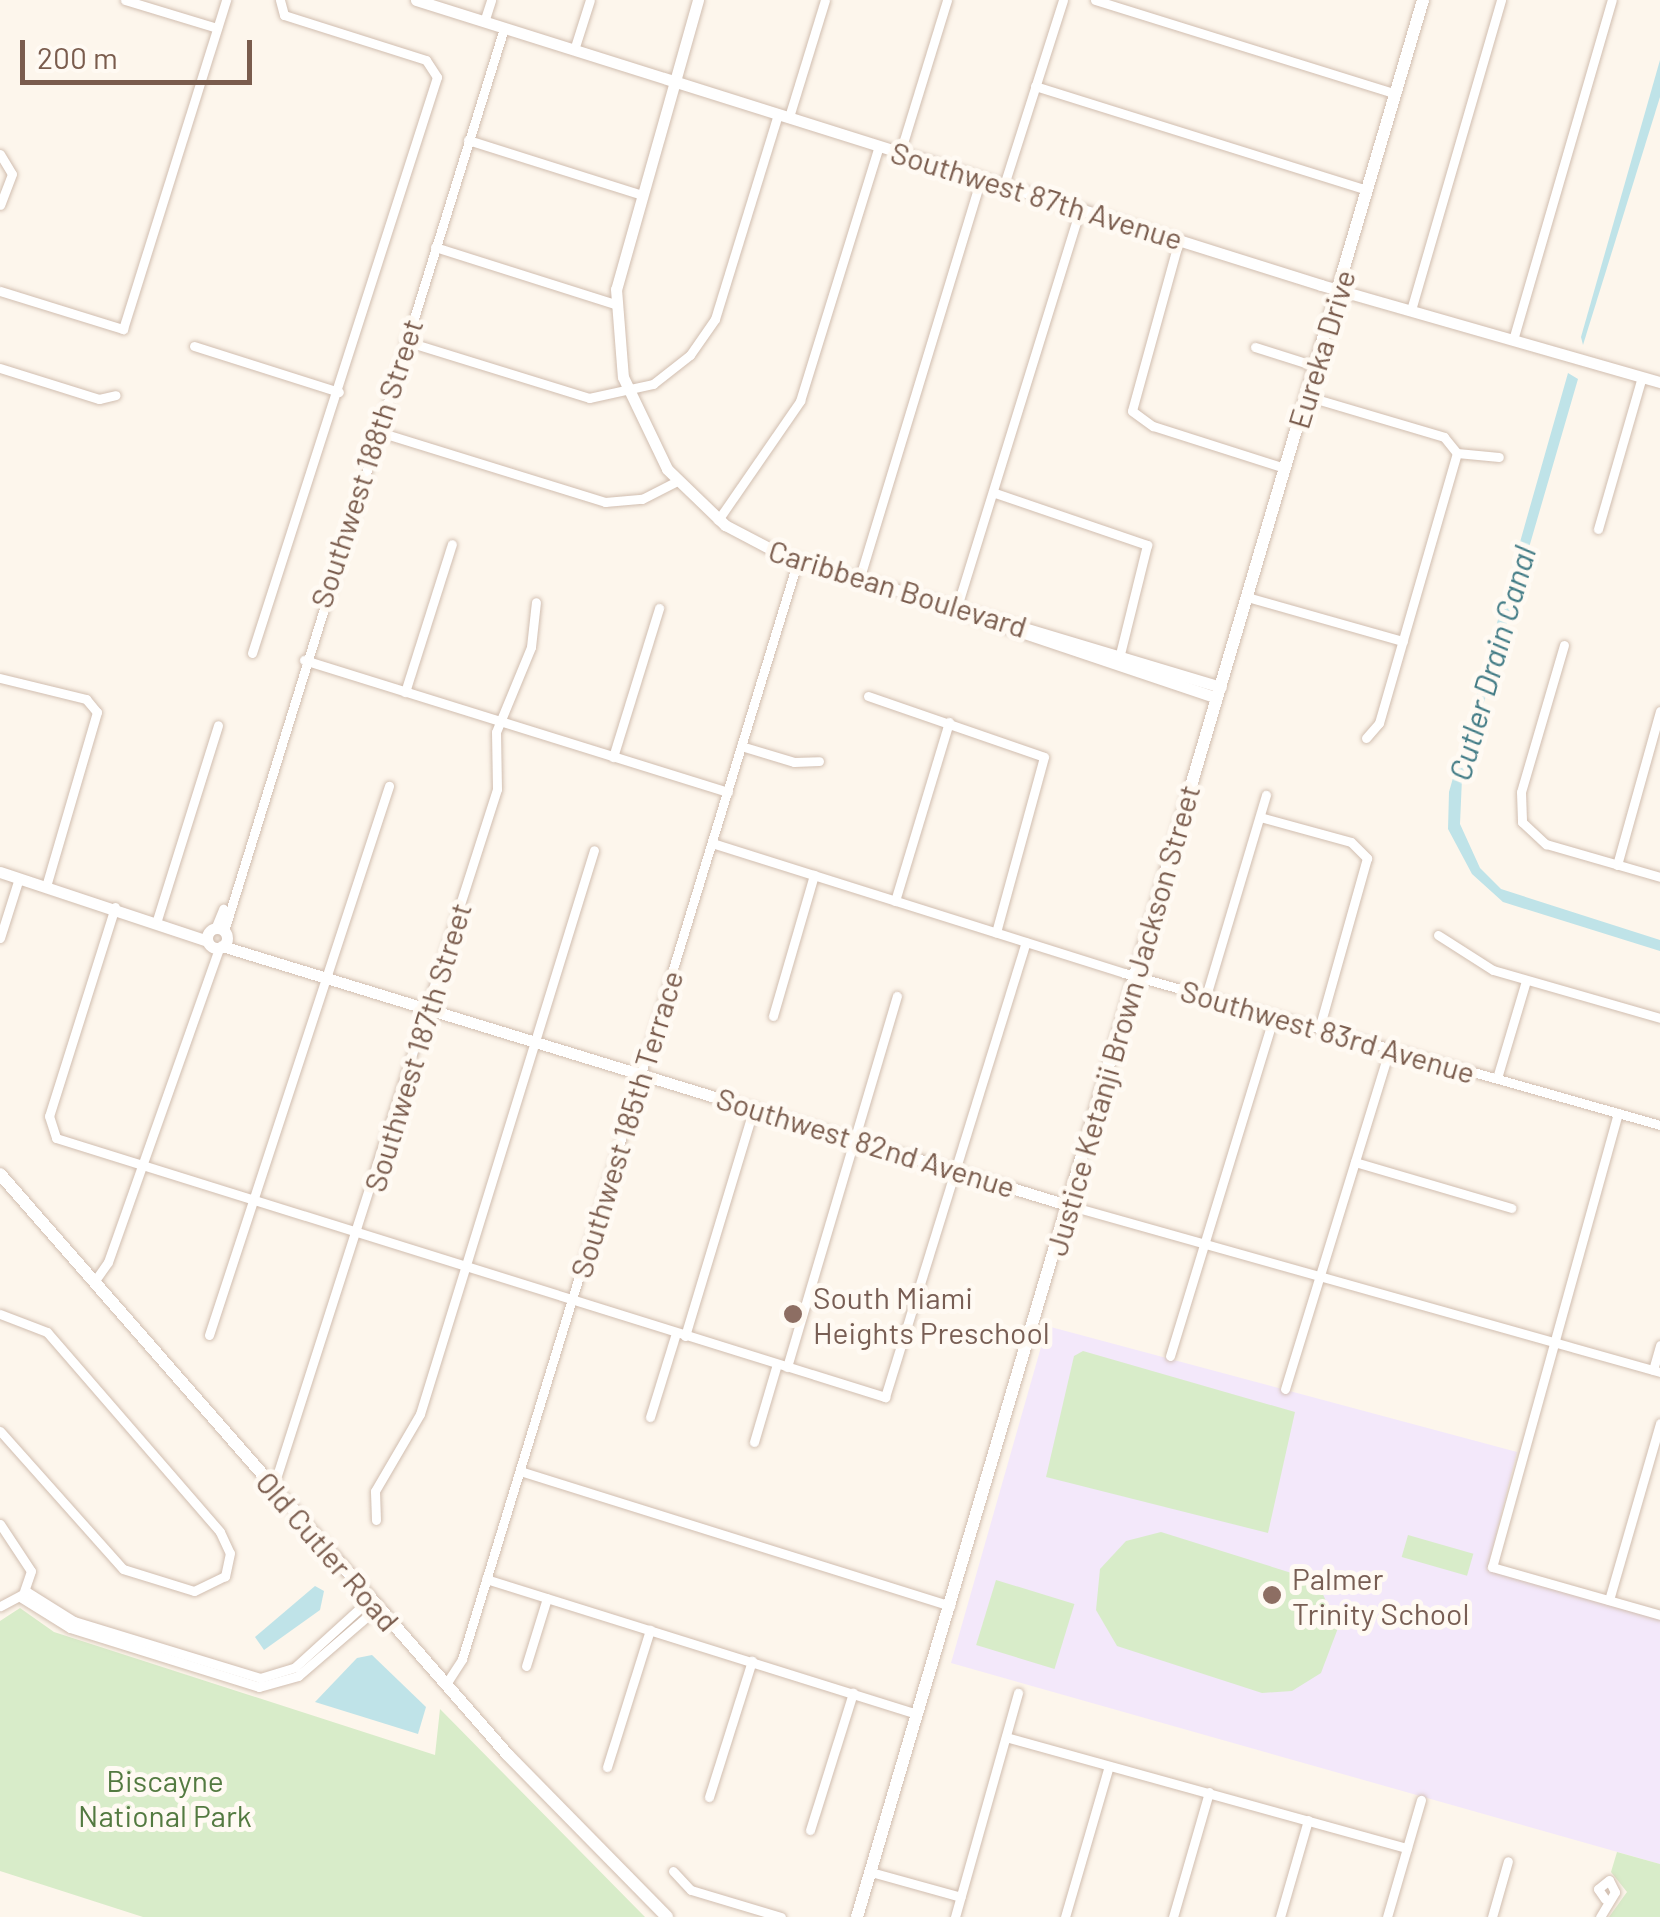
<!DOCTYPE html>
<style>
body{margin:0}
#map{position:relative;width:1660px;height:1917px;overflow:hidden;background:#fdf6ec;font-family:Barlow,sans-serif}
div>[style]{position:absolute}
.education>*{inset:0;background:#f3e8fa}
.green>*{inset:0;background:#d8ecc9;transform-origin:0 0}
.water>*{inset:0;background:#bfe3e8}
.roads{filter:drop-shadow(0 0 2px #d1beb0) drop-shadow(0 0 2px #d1beb0)}
.minor>*{height:9px;margin:-4.5px;padding:0 4.5px;transform-origin:4.5px;border-radius:4.5px;background:#fff}
.tertiary>*{height:11px;margin:-5.5px;padding:0 5.5px;transform-origin:5.5px;border-radius:5.5px;background:#fff}
.tertiary>.ring{margin:-5.5px;padding:0;box-sizing:content-box;background:none;border:11px solid #fff;border-radius:50%}
.secondary>*{height:12px;margin:-6px;padding:0 6px;transform-origin:6px;border-radius:6px;background:#fff}
.dots>*{width:28px;height:28px;translate:-50% -50%;box-sizing:border-box;border:5px solid #fffaf3;border-radius:50%}
span{translate:-50% -50%;white-space:nowrap;text-align:center;line-height:1.15;-webkit-text-stroke:10px #fffaf3;paint-order:stroke}
.street-label{font-size:30px;color:#7a5c4d}
.education-label{font-size:30px;color:#785e54}
.left{translate:0 -50%;text-align:left}
.park-label{font-size:30px;color:#537a41}
.water-label{font-size:32px;color:#437c86;font-style:italic}
.scale{position:absolute;left:20px;top:40px;width:232px;height:45px;box-sizing:border-box;border:5px solid #7a5c4d;border-top:0;padding-left:12px;font-size:30px;line-height:35px;white-space:nowrap;color:#7a5c4d;-webkit-text-stroke:8px #fffaf3;paint-order:stroke}
</style>
<div id="map">
<div class="education">
<div style="clip-path:polygon(1047px 1326px,1517px 1452px,1487px 1570px,1660px 1619px,1660px 1864px,951px 1663px)"></div>
</div>
<div class="green">
<div style="clip-path:polygon(1083px 1351px,1295px 1412px,1268px 1533px,1046px 1477px,1074px 1356px)"></div>
<div style="clip-path:polygon(1161px 1532px,1317px 1581px,1338px 1628px,1321px 1673px,1292px 1691px,1262px 1693px,1117px 1646px,1096px 1610px,1100px 1569px,1126px 1541px)"></div>
<div style="left:1408px;top:1535px;width:68px;height:23px;rotate:16deg"></div>
<div style="left:996px;top:1580px;width:82px;height:68px;rotate:17deg"></div>
<div style="clip-path:polygon(20px 1608px,54px 1632px,435px 1755px,440px 1709px,645px 1917px,143px 1917px,0 1871px,0 1621px)"></div>
<div style="clip-path:polygon(1617px 1852px,1660px 1864px,1660px 1917px,1609px 1917px,1627px 1892px,1611px 1872px)"></div>
</div>
<div class="water">
<div style="clip-path:polygon(1660px 60px,1660px 97px,1583px 345px,1581px 337px)"></div>
<div style="clip-path:polygon(1568px 373px,1578px 379px,1462px 778px,1460px 824px,1480px 868px,1501px 889px,1660px 940px,1660px 951px,1503px 902px,1472px 874px,1448px 829px,1449px 792px)"></div>
<div style="clip-path:polygon(315px 1586px,324px 1591px,320px 1610px,264px 1650px,255px 1637px)"></div>
<div style="clip-path:polygon(372px 1655px,426px 1707px,418px 1734px,315px 1702px,357px 1658px)"></div>
</div>
<div class="roads">
<div class="minor">
<div style="left:125px;top:0;width:96px;rotate:16.9deg"></div>
<div style="left:1095px;top:0;width:315px;rotate:17.3deg"></div>
<div style="left:484px;top:22px;width:23px;rotate:-72deg"></div>
<div style="left:574px;top:50px;width:52px;rotate:-72.3deg"></div>
<div style="left:1035px;top:86px;width:348px;rotate:17.4deg"></div>
<div style="left:789px;top:117px;width:122px;rotate:-72.9deg"></div>
<div style="left:468px;top:140px;width:179px;rotate:17.5deg"></div>
<div style="left:900px;top:153px;width:160px;rotate:-72.9deg"></div>
<div style="left:0;top:154px;width:23px;rotate:59deg"></div>
<div style="left:12px;top:174px;width:33px;rotate:111deg"></div>
<div style="left:1004px;top:185px;width:194px;rotate:-72.3deg"></div>
<div style="left:1179px;top:240px;width:177px;rotate:105.4deg"></div>
<div style="left:1132px;top:411px;width:26px;rotate:36deg"></div>
<div style="left:1153px;top:426px;width:139px;rotate:17.7deg"></div>
<div style="left:435px;top:247px;width:189px;rotate:17.6deg"></div>
<div style="left:0;top:291px;width:129px;rotate:17.2deg"></div>
<div style="left:123px;top:329px;width:345px;rotate:-72.6deg"></div>
<div style="left:1411px;top:310px;width:323px;rotate:-73.8deg"></div>
<div style="left:1513px;top:340px;width:354px;rotate:-73.8deg"></div>
<div style="left:405px;top:341px;width:193px;rotate:17.2deg"></div>
<div style="left:589px;top:398px;width:66px;rotate:-12.3deg"></div>
<div style="left:653px;top:384px;width:47px;rotate:-38.1deg"></div>
<div style="left:690px;top:355px;width:44px;rotate:-55.2deg"></div>
<div style="left:715px;top:319px;width:214px;rotate:-72.9deg"></div>
<div style="left:194px;top:346px;width:152px;rotate:17.6deg"></div>
<div style="left:1255px;top:347px;width:63px;rotate:17.6deg"></div>
<div style="left:0;top:368px;width:104px;rotate:17.4deg"></div>
<div style="left:99px;top:399px;width:17px;rotate:-13deg"></div>
<div style="left:1306px;top:396px;width:144px;rotate:16.5deg"></div>
<div style="left:1444px;top:437px;width:21px;rotate:51deg"></div>
<div style="left:376px;top:431px;width:240px;rotate:17.2deg"></div>
<div style="left:605px;top:502px;width:37px;rotate:-5deg"></div>
<div style="left:642px;top:499px;width:39px;rotate:-27deg"></div>
<div style="left:1457px;top:453px;width:42px;rotate:5.4deg"></div>
<div style="left:995px;top:493px;width:161px;rotate:18.9deg"></div>
<div style="left:1147px;top:545px;width:116px;rotate:103.9deg"></div>
<div style="left:718px;top:520px;width:145px;rotate:-55.4deg"></div>
<div style="left:800px;top:401px;width:267px;rotate:-72.8deg"></div>
<div style="left:1598px;top:529px;width:158px;rotate:-73.9deg"></div>
<div style="left:859px;top:580px;width:420px;rotate:-73.1deg"></div>
<div style="left:1247px;top:597px;width:162px;rotate:15.8deg"></div>
<div style="left:956px;top:610px;width:420px;rotate:-72.8deg"></div>
<div style="left:1564px;top:645px;width:153px;rotate:106.3deg"></div>
<div style="left:1521px;top:792px;width:30px;rotate:88deg"></div>
<div style="left:1522px;top:822px;width:33px;rotate:43deg"></div>
<div style="left:1546px;top:844px;width:119px;rotate:16.1deg"></div>
<div style="left:252px;top:653px;width:605px;rotate:-72.19deg"></div>
<div style="left:437px;top:77px;width:20px;rotate:-123deg"></div>
<div style="left:426px;top:60px;width:149px;rotate:-162.4deg"></div>
<div style="left:284px;top:15px;width:16px;rotate:-105deg"></div>
<div style="left:304px;top:660px;width:444px;rotate:17.3deg"></div>
<div style="left:0;top:678px;width:89px;rotate:13.7deg"></div>
<div style="left:86px;top:699px;width:17px;rotate:50deg"></div>
<div style="left:97px;top:712px;width:181px;rotate:106.3deg"></div>
<div style="left:405px;top:692px;width:155px;rotate:-72.4deg"></div>
<div style="left:868px;top:696px;width:186px;rotate:19.1deg"></div>
<div style="left:1044px;top:757px;width:182px;rotate:105.3deg"></div>
<div style="left:1366px;top:738px;width:20px;rotate:-49deg"></div>
<div style="left:1379px;top:723px;width:281px;rotate:-73.9deg"></div>
<div style="left:741px;top:746px;width:55px;rotate:16.8deg"></div>
<div style="left:794px;top:762px;width:25px;rotate:-2deg"></div>
<div style="left:613px;top:757px;width:156px;rotate:-72.8deg"></div>
<div style="left:1260px;top:817px;width:94px;rotate:15.4deg"></div>
<div style="left:1351px;top:842px;width:23px;rotate:45deg"></div>
<div style="left:1367px;top:858px;width:178px;rotate:105.7deg"></div>
<div style="left:712px;top:843px;width:432px;rotate:17.5deg"></div>
<div style="left:1124px;top:973px;width:557px;rotate:15.83deg"></div>
<div style="left:1617px;top:865px;width:160px;rotate:-74.4deg"></div>
<div style="left:895px;top:901px;width:187px;rotate:-73.2deg"></div>
<div style="left:115px;top:907px;width:219px;rotate:107.5deg"></div>
<div style="left:49px;top:1116px;width:23px;rotate:72deg"></div>
<div style="left:56px;top:1138px;width:869px;rotate:17.35deg"></div>
<div style="left:885px;top:1397px;width:476px;rotate:-72.8deg"></div>
<div style="left:157px;top:920px;width:204px;rotate:-72.6deg"></div>
<div style="left:215px;top:929px;width:22px;rotate:-68deg"></div>
<div style="left:224px;top:931px;width:945px;rotate:-72.77deg"></div>
<div style="left:1438px;top:935px;width:65px;rotate:32.5deg"></div>
<div style="left:1493px;top:970px;width:174px;rotate:16deg"></div>
<div style="left:0;top:938px;width:63px;rotate:-72.4deg"></div>
<div style="left:1206px;top:996px;width:210px;rotate:-73.4deg"></div>
<div style="left:773px;top:1016px;width:147px;rotate:-73.8deg"></div>
<div style="left:1497px;top:1078px;width:101px;rotate:-73.4deg"></div>
<div style="left:1618px;top:1113px;width:471px;rotate:105.5deg"></div>
<div style="left:1492px;top:1567px;width:175px;rotate:15.9deg"></div>
<div style="left:1355px;top:1162px;width:163px;rotate:16.4deg"></div>
<div style="left:1067px;top:1205px;width:616px;rotate:15.73deg"></div>
<div style="left:94px;top:1282px;width:24px;rotate:-55deg"></div>
<div style="left:108px;top:1262px;width:333px;rotate:-70.5deg"></div>
<div style="left:0;top:1314px;width:50px;rotate:21deg"></div>
<div style="left:47px;top:1332px;width:264px;rotate:49.1deg"></div>
<div style="left:220px;top:1532px;width:23px;rotate:65deg"></div>
<div style="left:230px;top:1553px;width:24px;rotate:102deg"></div>
<div style="left:225px;top:1576px;width:34px;rotate:154deg"></div>
<div style="left:194px;top:1591px;width:74px;rotate:-162.8deg"></div>
<div style="left:123px;top:1569px;width:185px;rotate:-131.7deg"></div>
<div style="left:209px;top:1335px;width:578px;rotate:-71.85deg"></div>
<div style="left:685px;top:1336px;width:239px;rotate:-73.2deg"></div>
<div style="left:1170px;top:1356px;width:356px;rotate:-73deg"></div>
<div style="left:787px;top:1367px;width:387px;rotate:-73.5deg"></div>
<div style="left:1653px;top:1370px;width:26px;rotate:-74deg"></div>
<div style="left:1285px;top:1389px;width:357px;rotate:-72.9deg"></div>
<div style="left:650px;top:1417px;width:88px;rotate:-72.8deg"></div>
<div style="left:754px;top:1442px;width:81px;rotate:-73.6deg"></div>
<div style="left:520px;top:1471px;width:451px;rotate:17.4deg"></div>
<div style="left:273px;top:1488px;width:734px;rotate:-72.23deg"></div>
<div style="left:497px;top:789px;width:57px;rotate:-91deg"></div>
<div style="left:496px;top:732px;width:92px;rotate:-67.6deg"></div>
<div style="left:531px;top:647px;width:45px;rotate:-83.7deg"></div>
<div style="left:376px;top:1520px;width:29px;rotate:-92deg"></div>
<div style="left:375px;top:1491px;width:89px;rotate:-59.7deg"></div>
<div style="left:420px;top:1414px;width:590px;rotate:-72.85deg"></div>
<div style="left:0;top:1524px;width:56px;rotate:56.6deg"></div>
<div style="left:31px;top:1571px;width:24px;rotate:109deg"></div>
<div style="left:23px;top:1594px;width:26px;rotate:152deg"></div>
<div style="left:486px;top:1579px;width:452px;rotate:17.4deg"></div>
<div style="left:26px;top:1591px;width:57px;rotate:32deg"></div>
<div style="left:74px;top:1621px;width:195px;rotate:17deg"></div>
<div style="left:260px;top:1678px;width:37px;rotate:-17deg"></div>
<div style="left:295px;top:1667px;width:101px;rotate:-42.2deg"></div>
<div style="left:20px;top:1597px;width:59px;rotate:31.8deg"></div>
<div style="left:70px;top:1628px;width:198px;rotate:17.3deg"></div>
<div style="left:259px;top:1687px;width:41px;rotate:-15.8deg"></div>
<div style="left:298px;top:1676px;width:104px;rotate:-40.7deg"></div>
<div style="left:1609px;top:1600px;width:184px;rotate:-73.9deg"></div>
<div style="left:526px;top:1666px;width:71px;rotate:-72.8deg"></div>
<div style="left:446px;top:1684px;width:30px;rotate:-57deg"></div>
<div style="left:462px;top:1659px;width:1149px;rotate:-73deg"></div>
<div style="left:1006px;top:1737px;width:416px;rotate:15.5deg"></div>
<div style="left:607px;top:1767px;width:144px;rotate:-72.6deg"></div>
<div style="left:709px;top:1797px;width:143px;rotate:-72.5deg"></div>
<div style="left:810px;top:1830px;width:144px;rotate:-72.6deg"></div>
<div style="left:673px;top:1871px;width:26px;rotate:47deg"></div>
<div style="left:691px;top:1890px;width:94px;rotate:16.7deg"></div>
<div style="left:871px;top:1872px;width:93px;rotate:15.5deg"></div>
<div style="left:955px;top:1917px;width:233px;rotate:-74.3deg"></div>
<div style="left:1065px;top:1917px;width:157px;rotate:-73.8deg"></div>
<div style="left:1173px;top:1917px;width:130px;rotate:-73.9deg"></div>
<div style="left:1280px;top:1917px;width:101px;rotate:-73.9deg"></div>
<div style="left:1387px;top:1917px;width:122px;rotate:-73.8deg"></div>
<div style="left:1492px;top:1917px;width:58px;rotate:-74.1deg"></div>
<div style="left:1600px;top:1917px;width:29px;rotate:-59deg"></div>
<div style="left:1615px;top:1892px;width:13px;rotate:-117deg"></div>
<div style="left:1609px;top:1880px;width:14px;rotate:141deg"></div>
<div style="left:1598px;top:1889px;width:12px;rotate:55deg"></div>
</div>
<div class="tertiary">
<div style="left:416px;top:0;width:949px;rotate:17.48deg"></div>
<div style="left:1321px;top:285px;width:353px;rotate:16deg"></div>
<div style="left:698px;top:0;width:300px;rotate:105.8deg"></div>
<div style="left:616px;top:289px;width:88px;rotate:85.5deg"></div>
<div style="left:623px;top:377px;width:102px;rotate:64.4deg"></div>
<div style="left:667px;top:469px;width:81px;rotate:44deg"></div>
<div style="left:725px;top:525px;width:67px;rotate:27.7deg"></div>
<div style="left:784px;top:556px;width:456px;rotate:16.7deg"></div>
<div style="left:956px;top:610px;width:275px;rotate:18.6deg"></div>
<div style="left:0;top:872px;width:218px;rotate:18.4deg"></div>
<div class="ring" style="left:207px;top:928px;width:9px;height:9px"></div>
<div style="left:222px;top:946px;width:884px;rotate:17.04deg"></div>
</div>
<div class="secondary">
<div style="left:0;top:1174px;width:772px;rotate:48.84deg"></div>
<div style="left:508px;top:1755px;width:227px;rotate:45.5deg"></div>
<div style="left:857px;top:1917px;width:1999px;rotate:-73.55deg"></div>
</div>
</div>
<div class="dots">
<div style="left:793px;top:1314px;background:#8d6e63"></div>
<div style="left:1272px;top:1595px;background:#8d6e63"></div>
</div>
<div class="street-label">
<span style="left:1037px;top:195px;rotate:17deg">Southwest 87th Avenue</span>
<span style="left:1321px;top:349px;rotate:-73deg">Eureka Drive</span>
<span style="left:366px;top:463px;rotate:-72deg">Southwest 188th Street</span>
<span style="left:898px;top:588px;rotate:17deg">Caribbean Boulevard</span>
<span style="left:1122px;top:1020px;rotate:-74deg">Justice Ketanji Brown Jackson Street</span>
<span style="left:1328px;top:1031px;rotate:16deg">Southwest 83rd Avenue</span>
<span style="left:417px;top:1047px;rotate:-73deg">Southwest 187th Street</span>
<span style="left:626px;top:1124px;rotate:-73deg">Southwest 185th Terrace</span>
<span style="left:866px;top:1142px;rotate:17deg">Southwest 82nd Avenue</span>
<span style="left:328px;top:1551px;rotate:49deg">Old Cutler Road</span>
</div>
<div class="education-label">
<span class="left" style="left:813px;top:1314px">South Miami<br>Heights Preschool</span>
<span class="left" style="left:1292px;top:1595px">Palmer<br>Trinity School</span>
</div>
<div class="park-label">
<span style="left:165px;top:1797px">Biscayne<br>National Park</span>
</div>
<div class="water-label">
<span style="left:1491px;top:663px;rotate:-74deg">Cutler Drain Canal</span>
</div>
<div class="scale">200 m</div>
</div>
